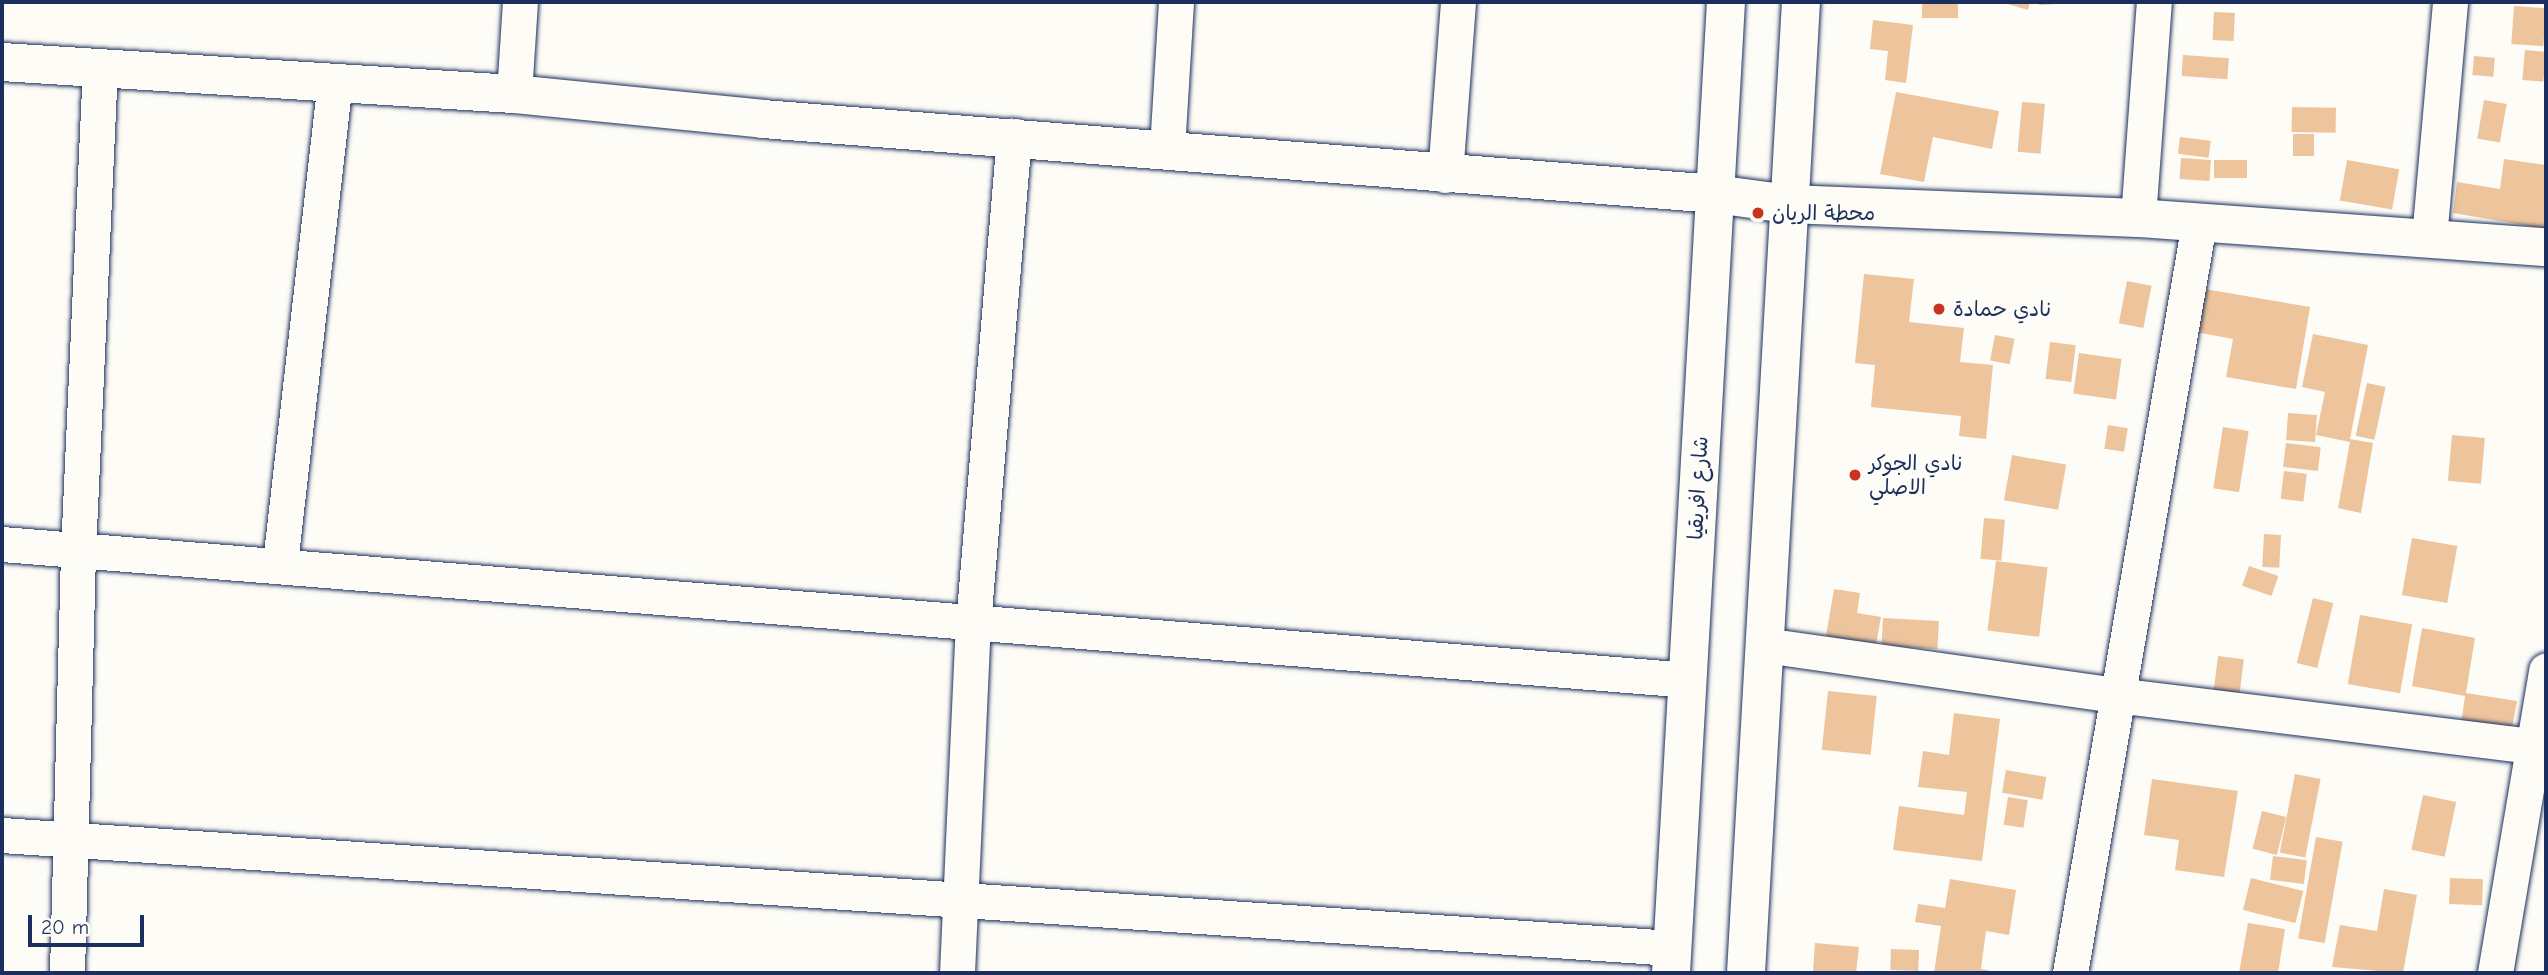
<!DOCTYPE html>
<meta charset="utf-8">
<style>
body{margin:0}
#map{position:relative;width:2548px;height:975px;overflow:hidden;background:#fdfcf7;font-family:"Comic Neue","Playpen Sans Arabic",sans-serif}
div>[style]{position:absolute}
.building>*{inset:0;background:#edc49c;transform-origin:0 0}
.roads{filter:drop-shadow(0 0 2px #1b2f5e) drop-shadow(0 0 2px #1b2f5e)}
.street>*{height:35px;margin:-17.5px;padding:0 17.5px;transform-origin:17.5px;border-radius:17.5px;background:#fdfcf7}
.secondary>*{height:38px;margin:-19px;padding:0 19px;transform-origin:19px;border-radius:19px;background:#fdfcf7}
.dots>*{width:19px;height:19px;translate:-50% -50%;box-sizing:border-box;border:4px solid #fdfcf7;border-radius:50%}
span{translate:-50% -50%;white-space:nowrap;text-align:center;line-height:1.15;-webkit-text-stroke:5px #fdfcf7;paint-order:stroke}
.poi-label{font-size:21px;color:#1b2f5e}
.left{translate:0 -50%;text-align:left}
.street-label{font-size:21px;color:#1b2f5e}
.frame{position:absolute;inset:0;border:4px solid #1b2f5e;pointer-events:none}
.scale{position:absolute;left:28px;top:915px;width:116px;height:32px;box-sizing:border-box;border:4px solid #1b2f5e;border-top:0;padding-left:9px;font-size:21px;line-height:24px;white-space:nowrap;color:#1b2f5e;-webkit-text-stroke:5px #fdfcf7;paint-order:stroke}
</style>
<div id="map">
<div class="building">
<div style="left:1922px;top:2px;width:36px;height:16px"></div>
<div style="clip-path:polygon(2001px 2px,2030px 2px,2028px 10px)"></div>
<div style="clip-path:polygon(2039px 2px,2057px 2px,2057px 4px,2039px 5px)"></div>
<div style="left:2514px;top:6px;width:32px;height:38px;rotate:4deg"></div>
<div style="left:2214px;top:12px;width:21px;height:28px;rotate:3deg"></div>
<div style="clip-path:polygon(1873px 20px,1913px 25px,1906px 83px,1885px 80px,1888px 51px,1870px 49px)"></div>
<div style="left:2525px;top:50px;width:21px;height:30px;rotate:5deg"></div>
<div style="left:2183px;top:55px;width:46px;height:21px;rotate:4deg"></div>
<div style="left:2474px;top:56px;width:21px;height:19px;rotate:5deg"></div>
<div style="clip-path:polygon(1896px 92px,1999px 111px,1992px 149px,1933px 137px,1924px 182px,1880px 174px)"></div>
<div style="left:2484px;top:100px;width:23px;height:39px;rotate:10deg"></div>
<div style="left:2022px;top:102px;width:23px;height:50px;rotate:5deg"></div>
<div style="left:2292px;top:107px;width:44px;height:25px;rotate:1deg"></div>
<div style="left:2293px;top:134px;width:21px;height:22px"></div>
<div style="left:2180px;top:137px;width:31px;height:17px;rotate:7deg"></div>
<div style="left:2181px;top:158px;width:30px;height:21px;rotate:4deg"></div>
<div style="clip-path:polygon(2504px 159px,2546px 165px,2546px 229px,2453px 213px,2457px 182px,2500px 189px)"></div>
<div style="left:2214px;top:160px;width:33px;height:18px"></div>
<div style="left:2347px;top:160px;width:53px;height:41px;rotate:10deg"></div>
<div style="clip-path:polygon(1864px 274px,1914px 279px,1909px 322px,1964px 328px,1960px 362px,1993px 365px,1986px 439px,1959px 436px,1961px 416px,1871px 407px,1875px 365px,1855px 363px)"></div>
<div style="left:2127px;top:281px;width:25px;height:43px;rotate:11deg"></div>
<div style="clip-path:polygon(2193px 287px,2310px 307px,2296px 389px,2226px 377px,2233px 339px,2185px 330px)"></div>
<div style="clip-path:polygon(2313px 334px,2368px 345px,2350px 439px,2373px 443px,2361px 513px,2338px 508px,2350px 442px,2316px 435px,2325px 392px,2302px 387px)"></div>
<div style="left:1995px;top:335px;width:20px;height:26px;rotate:11deg"></div>
<div style="left:2050px;top:342px;width:26px;height:37px;rotate:7deg"></div>
<div style="left:2079px;top:353px;width:43px;height:41px;rotate:8deg"></div>
<div style="left:2367px;top:383px;width:19px;height:54px;rotate:12deg"></div>
<div style="left:2288px;top:413px;width:29px;height:27px;rotate:4deg"></div>
<div style="left:2108px;top:425px;width:20px;height:24px;rotate:9deg"></div>
<div style="left:2223px;top:427px;width:26px;height:62px;rotate:9deg"></div>
<div style="left:2452px;top:435px;width:33px;height:46px;rotate:5deg"></div>
<div style="left:2286px;top:443px;width:35px;height:24px;rotate:7deg"></div>
<div style="left:2012px;top:455px;width:55px;height:46px;rotate:10deg"></div>
<div style="left:2284px;top:471px;width:23px;height:28px;rotate:7deg"></div>
<div style="left:1984px;top:518px;width:21px;height:41px;rotate:5deg"></div>
<div style="left:2264px;top:534px;width:17px;height:33px;rotate:3deg"></div>
<div style="left:2412px;top:538px;width:46px;height:58px;rotate:10deg"></div>
<div style="left:1996px;top:561px;width:52px;height:70px;rotate:7deg"></div>
<div style="left:2249px;top:566px;width:31px;height:21px;rotate:19deg"></div>
<div style="clip-path:polygon(1834px 589px,1860px 593px,1857px 613px,1881px 617px,1876px 645px,1826px 636px)"></div>
<div style="left:2313px;top:598px;width:21px;height:67px;rotate:14deg"></div>
<div style="left:2360px;top:615px;width:53px;height:70px;rotate:10deg"></div>
<div style="left:1883px;top:618px;width:56px;height:28px;rotate:3deg"></div>
<div style="clip-path:polygon(2422px 628px,2475px 638px,2466px 693px,2517px 701px,2511px 733px,2461px 724px,2465px 696px,2412px 686px)"></div>
<div style="left:2218px;top:656px;width:26px;height:36px;rotate:7deg"></div>
<div style="left:1828px;top:691px;width:49px;height:59px;rotate:6deg"></div>
<div style="clip-path:polygon(1954px 713px,2000px 719px,1982px 861px,1893px 850px,1899px 806px,1964px 815px,1967px 792px,1918px 787px,1923px 751px,1949px 755px)"></div>
<div style="left:2006px;top:770px;width:41px;height:23px;rotate:10deg"></div>
<div style="left:2295px;top:774px;width:26px;height:80px;rotate:11deg"></div>
<div style="clip-path:polygon(2152px 779px,2238px 791px,2224px 877px,2175px 870px,2179px 840px,2144px 835px)"></div>
<div style="left:2423px;top:795px;width:34px;height:56px;rotate:12deg"></div>
<div style="left:2008px;top:797px;width:20px;height:28px;rotate:9deg"></div>
<div style="left:2262px;top:811px;width:25px;height:39px;rotate:14deg"></div>
<div style="left:2316px;top:837px;width:27px;height:103px;rotate:10deg"></div>
<div style="left:2273px;top:856px;width:34px;height:24px;rotate:7deg"></div>
<div style="left:2251px;top:878px;width:54px;height:33px;rotate:14deg"></div>
<div style="left:2450px;top:878px;width:33px;height:26px;rotate:2deg"></div>
<div style="clip-path:polygon(1950px 879px,2016px 890px,2009px 935px,1986px 931px,1981px 969px,2001px 973px,1934px 973px,1941px 926px,1915px 922px,1918px 904px,1945px 908px)"></div>
<div style="clip-path:polygon(2384px 889px,2417px 895px,2403px 973px,2332px 967px,2340px 925px,2377px 931px)"></div>
<div style="clip-path:polygon(2248px 923px,2285px 929px,2278px 973px,2239px 973px)"></div>
<div style="clip-path:polygon(1815px 943px,1859px 947px,1856px 973px,1813px 973px)"></div>
<div style="left:1891px;top:949px;width:28px;height:21px;rotate:2deg"></div>
</div>
<div class="roads">
<div class="street">
<div style="left:514px;top:94px;width:92px;rotate:-86.3deg"></div>
<div style="left:1167px;top:149px;width:147px;rotate:-86.5deg"></div>
<div style="left:1445px;top:175px;width:173px;rotate:-85.7deg"></div>
<div style="left:2138px;top:218px;width:217px;rotate:-85.8deg"></div>
<div style="left:2429px;top:238px;width:237px;rotate:-84.9deg"></div>
<div style="left:2px;top:544px;width:1690px;rotate:4.61deg"></div>
<div style="left:280px;top:563px;width:485px;rotate:-83.5deg"></div>
<div style="left:1764px;top:645px;width:356px;rotate:8.1deg"></div>
<div style="left:2116px;top:695px;width:433px;rotate:7deg"></div>
<div style="left:2px;top:835px;width:1674px;rotate:3.87deg"></div>
<div style="left:67px;top:973px;width:422px;rotate:-88.5deg"></div>
<div style="left:78px;top:551px;width:484px;rotate:-87.4deg"></div>
<div style="left:957px;top:973px;width:349px;rotate:-87.4deg"></div>
<div style="left:973px;top:624px;width:490px;rotate:-85.2deg"></div>
<div style="left:2070px;top:973px;width:761px;rotate:-80.24deg"></div>
<div style="left:2495px;top:973px;width:307px;rotate:-80.4deg"></div>
</div>
<div class="secondary">
<div style="left:2px;top:62px;width:513px;rotate:3.58deg"></div>
<div style="left:514px;top:94px;width:250px;rotate:5.7deg"></div>
<div style="left:763px;top:119px;width:955px;rotate:4.5deg"></div>
<div style="left:1715px;top:194px;width:75px;rotate:7.7deg"></div>
<div style="left:1789px;top:204px;width:349px;rotate:2.3deg"></div>
<div style="left:2138px;top:218px;width:409px;rotate:4.1deg"></div>
<div style="left:1671px;top:973px;width:973px;rotate:-86.76deg"></div>
<div style="left:1746px;top:973px;width:973px;rotate:-86.76deg"></div>
</div>
</div>
<div class="dots">
<div style="left:1758px;top:213px;background:#c8321e"></div>
<div style="left:1939px;top:309px;background:#c8321e"></div>
<div style="left:1855px;top:475px;background:#c8321e"></div>
</div>
<div class="poi-label">
<span class="left" style="left:1772px;top:213px">محطة الريان</span>
<span class="left" style="left:1953px;top:309px">نادي حمادة</span>
<span class="left" style="left:1869px;top:475px">نادي الجوكر<br>الاصلي</span>
</div>
<div class="street-label">
<span style="left:1698px;top:488px;rotate:-87deg">شارع افريقيا</span>
</div>
<div class="frame"></div>
<div class="scale">20 m</div>
</div>
